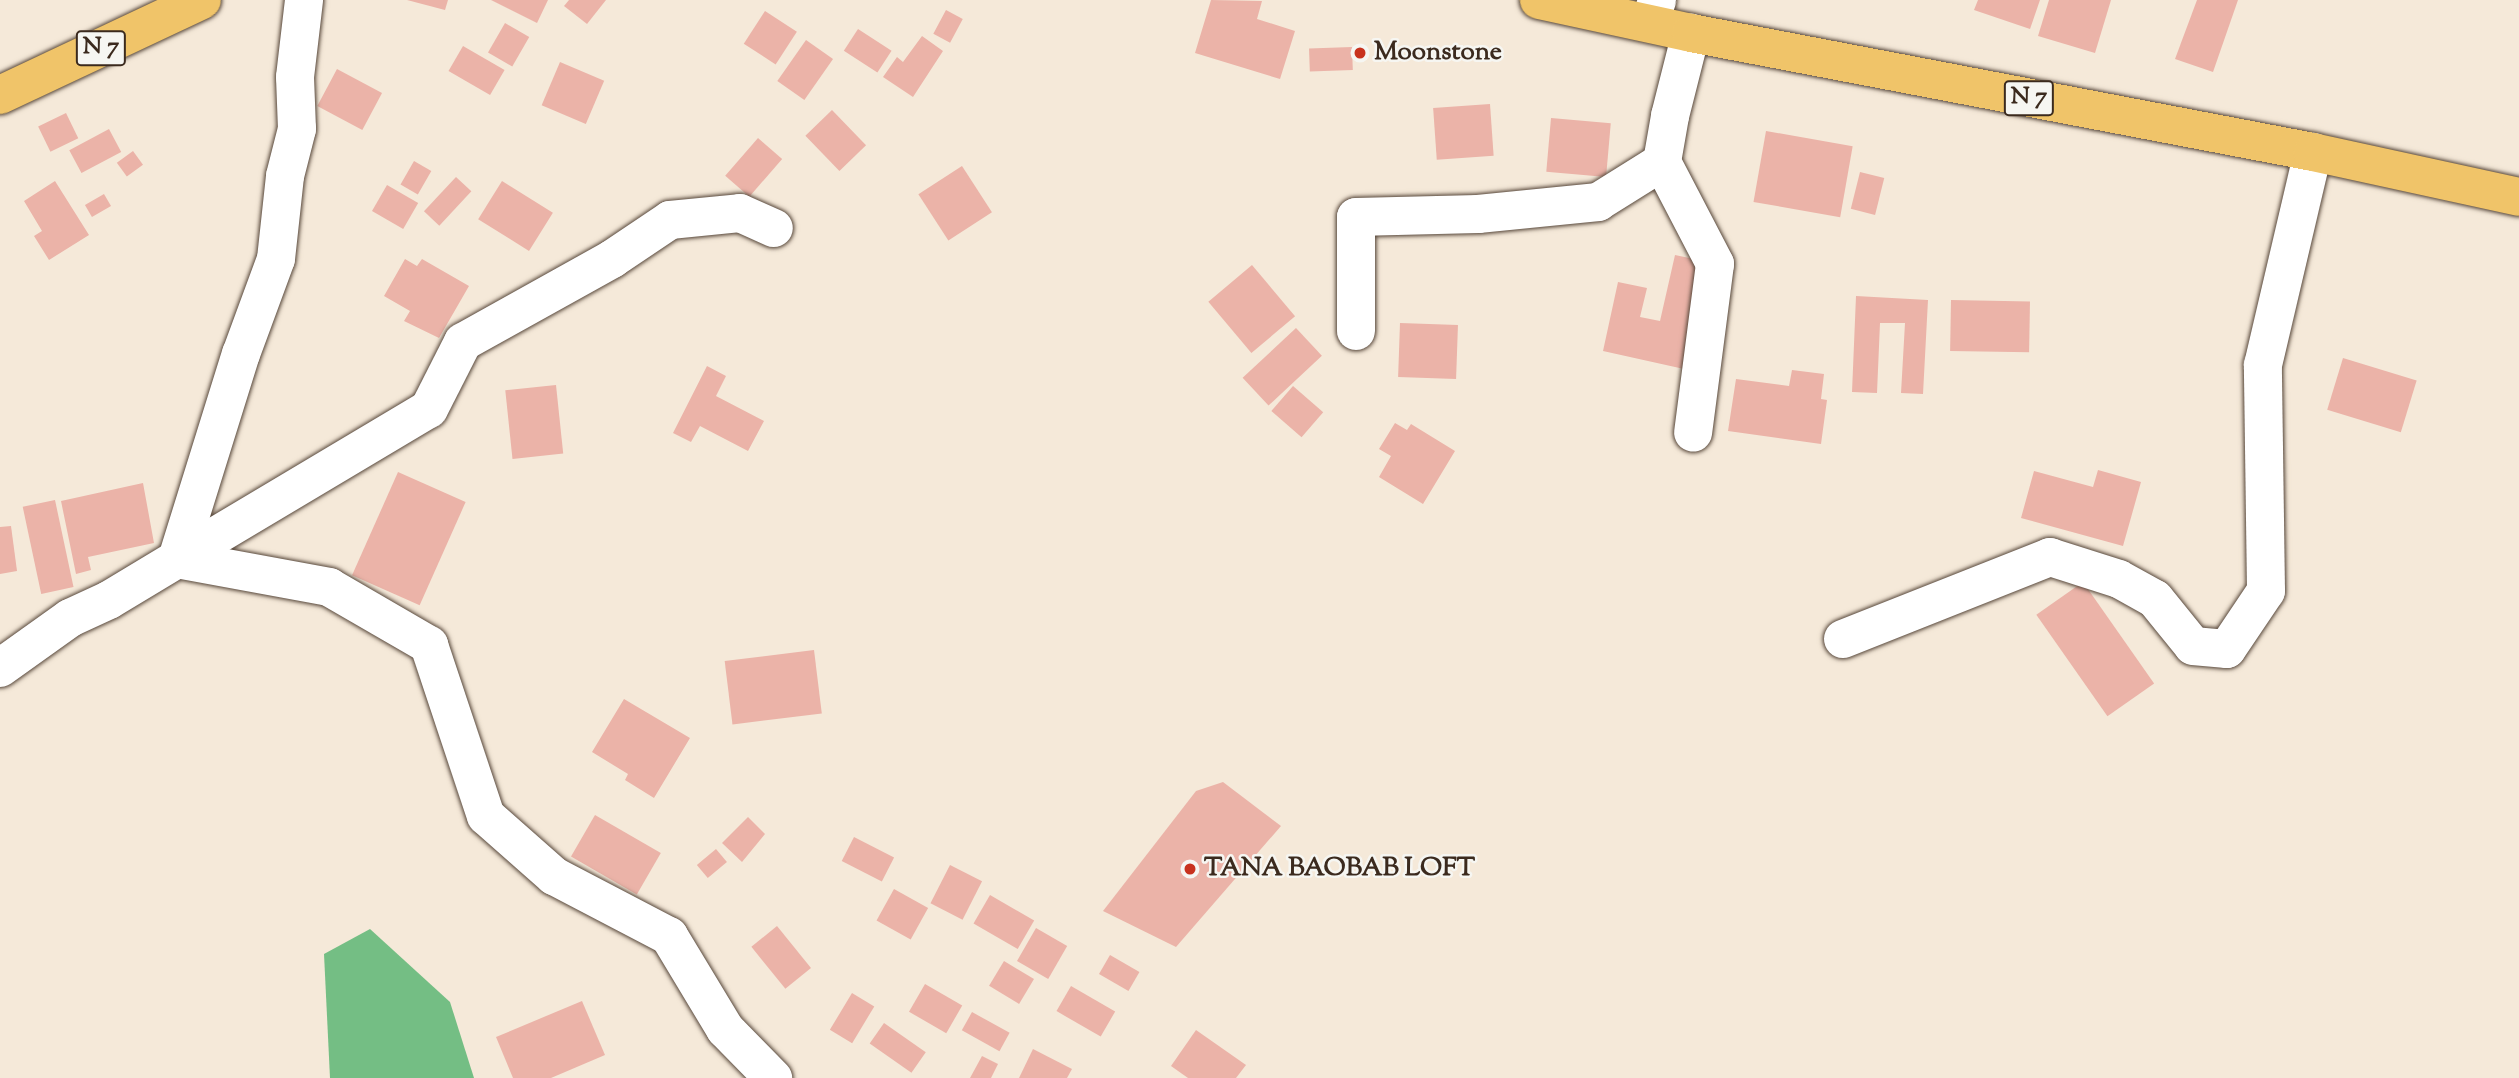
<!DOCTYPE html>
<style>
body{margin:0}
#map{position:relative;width:2519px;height:1078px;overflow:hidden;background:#f5e9d9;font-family:"Sorts Mill Goudy",serif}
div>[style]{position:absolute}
.forest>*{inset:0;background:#74be84}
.building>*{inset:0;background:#ebb3a8;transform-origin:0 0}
.roads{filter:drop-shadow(0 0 2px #57473a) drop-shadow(0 0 2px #57473a)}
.minor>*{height:38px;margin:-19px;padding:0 19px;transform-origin:19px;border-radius:19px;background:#fff}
.major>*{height:38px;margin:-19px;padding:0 19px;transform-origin:19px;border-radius:19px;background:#f0c469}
.dots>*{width:19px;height:19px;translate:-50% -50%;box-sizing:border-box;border:4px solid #f6f6f2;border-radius:50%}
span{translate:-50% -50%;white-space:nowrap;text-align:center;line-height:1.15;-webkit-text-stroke:5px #f6f6f2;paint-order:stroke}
.shield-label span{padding:2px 5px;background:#f6f6f2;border:2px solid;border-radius:5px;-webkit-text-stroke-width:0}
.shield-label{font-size:24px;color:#3b2a1e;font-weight:700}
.poi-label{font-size:26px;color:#3b2a1e;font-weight:700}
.left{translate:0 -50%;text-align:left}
</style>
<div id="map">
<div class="forest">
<div style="clip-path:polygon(370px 929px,450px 1002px,474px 1078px,330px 1078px,324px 954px)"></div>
</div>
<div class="building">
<div style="clip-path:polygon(407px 0,448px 0,445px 10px)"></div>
<div style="clip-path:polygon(491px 0,548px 0,537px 23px)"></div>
<div style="clip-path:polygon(569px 0,606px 0,587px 24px,564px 6px)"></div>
<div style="clip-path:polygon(1211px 0,1262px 1px,1257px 19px,1295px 31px,1280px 79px,1195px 53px)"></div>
<div style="clip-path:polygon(1978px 0,2040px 0,2030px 29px,1974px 10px)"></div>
<div style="clip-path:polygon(2049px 0,2111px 0,2095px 53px,2038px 36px)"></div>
<div style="clip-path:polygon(2197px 0,2238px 0,2213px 72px,2175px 59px)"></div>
<div style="left:946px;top:10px;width:19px;height:27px;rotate:28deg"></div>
<div style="left:765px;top:11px;width:38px;height:39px;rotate:33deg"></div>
<div style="left:505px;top:23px;width:28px;height:34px;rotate:30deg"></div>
<div style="left:858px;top:29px;width:40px;height:26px;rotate:33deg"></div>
<div style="clip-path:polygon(922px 36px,943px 51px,913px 97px,883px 77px,897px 57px,903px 62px)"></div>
<div style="left:806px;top:40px;width:33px;height:50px;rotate:35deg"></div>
<div style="left:463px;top:46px;width:48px;height:29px;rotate:30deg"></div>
<div style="left:1352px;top:47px;width:23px;height:43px;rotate:88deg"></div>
<div style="left:560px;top:62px;width:48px;height:47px;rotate:23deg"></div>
<div style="left:337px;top:69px;width:51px;height:42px;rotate:28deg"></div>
<div style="left:1490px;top:104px;width:52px;height:57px;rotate:86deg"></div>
<div style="left:832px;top:110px;width:49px;height:37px;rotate:46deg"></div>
<div style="left:66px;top:113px;width:28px;height:31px;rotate:64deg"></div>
<div style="left:1551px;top:118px;width:60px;height:54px;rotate:5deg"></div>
<div style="left:109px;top:129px;width:26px;height:45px;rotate:62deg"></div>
<div style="left:1766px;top:131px;width:88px;height:72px;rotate:10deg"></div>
<div style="left:758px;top:138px;width:32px;height:50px;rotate:41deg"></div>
<div style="left:133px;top:151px;width:17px;height:20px;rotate:54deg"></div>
<div style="left:414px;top:161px;width:20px;height:27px;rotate:30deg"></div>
<div style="left:962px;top:166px;width:55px;height:52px;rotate:57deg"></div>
<div style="left:1860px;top:172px;width:25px;height:38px;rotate:14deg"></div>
<div style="left:456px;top:177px;width:21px;height:47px;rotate:43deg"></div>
<div style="clip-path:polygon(55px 181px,89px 235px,49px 260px,34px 236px,42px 231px,24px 201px)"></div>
<div style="left:502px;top:181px;width:60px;height:45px;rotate:32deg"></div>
<div style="left:387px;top:185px;width:36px;height:30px;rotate:30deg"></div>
<div style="left:104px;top:194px;width:14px;height:22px;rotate:60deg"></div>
<div style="clip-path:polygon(1675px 255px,1708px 262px,1684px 369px,1603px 351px,1618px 282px,1647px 288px,1640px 317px,1660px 321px)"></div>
<div style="clip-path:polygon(405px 259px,417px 266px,422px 259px,469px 286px,439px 338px,404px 321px,410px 311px,384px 296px)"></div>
<div style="left:1252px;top:265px;width:67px;height:57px;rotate:50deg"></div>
<div style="clip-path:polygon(1856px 296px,1928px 300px,1923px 394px,1901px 393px,1905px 323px,1880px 323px,1877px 393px,1852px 392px)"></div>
<div style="left:1951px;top:300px;width:79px;height:51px;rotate:1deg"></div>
<div style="left:1400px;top:323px;width:58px;height:54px;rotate:2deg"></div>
<div style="left:1296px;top:328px;width:38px;height:73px;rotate:47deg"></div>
<div style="left:2343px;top:358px;width:77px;height:54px;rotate:17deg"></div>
<div style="clip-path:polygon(707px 366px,726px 376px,716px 396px,764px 421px,748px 451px,700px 426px,691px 442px,673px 433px)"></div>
<div style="clip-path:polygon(1792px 370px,1824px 374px,1821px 399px,1827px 400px,1821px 444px,1728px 431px,1736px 379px,1789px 386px)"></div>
<div style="left:556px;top:385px;width:69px;height:51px;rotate:84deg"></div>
<div style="left:1293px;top:386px;width:40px;height:33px;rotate:41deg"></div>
<div style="clip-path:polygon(1395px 423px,1407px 430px,1411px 424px,1455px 451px,1423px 504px,1379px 477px,1391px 456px,1379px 449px)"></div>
<div style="clip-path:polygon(2098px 470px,2141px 482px,2123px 546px,2021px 518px,2034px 471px,2093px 487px)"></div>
<div style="left:398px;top:472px;width:74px;height:113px;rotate:24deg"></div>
<div style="clip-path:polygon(143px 483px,154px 543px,88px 557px,91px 570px,76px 574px,61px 501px)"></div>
<div style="left:55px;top:500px;width:89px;height:33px;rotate:78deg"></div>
<div style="clip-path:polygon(11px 526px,17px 571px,0 574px,0 527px)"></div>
<div style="left:2083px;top:582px;width:124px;height:57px;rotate:55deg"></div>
<div style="left:814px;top:650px;width:64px;height:90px;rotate:83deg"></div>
<div style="clip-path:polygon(624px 699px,690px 738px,654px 798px,625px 780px,628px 774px,592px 752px)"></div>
<div style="clip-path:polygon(1223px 782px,1281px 826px,1176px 947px,1103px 911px,1196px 791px)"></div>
<div style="left:595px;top:815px;width:76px;height:48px;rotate:30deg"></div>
<div style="clip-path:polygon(748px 817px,765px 834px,742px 862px,722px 843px)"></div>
<div style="left:854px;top:837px;width:45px;height:27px;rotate:27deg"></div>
<div style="left:716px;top:849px;width:17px;height:25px;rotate:50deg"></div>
<div style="left:950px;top:865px;width:36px;height:43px;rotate:27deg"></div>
<div style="left:894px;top:889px;width:39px;height:36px;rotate:29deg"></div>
<div style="left:990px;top:895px;width:51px;height:33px;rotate:30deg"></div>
<div style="left:777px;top:926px;width:54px;height:33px;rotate:51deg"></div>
<div style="left:1036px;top:928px;width:36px;height:38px;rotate:30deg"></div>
<div style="left:1110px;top:955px;width:34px;height:22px;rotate:30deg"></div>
<div style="left:1004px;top:961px;width:35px;height:29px;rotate:31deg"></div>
<div style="left:925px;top:984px;width:43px;height:32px;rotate:30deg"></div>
<div style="left:1071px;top:986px;width:51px;height:29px;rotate:30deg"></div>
<div style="left:852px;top:993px;width:26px;height:43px;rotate:31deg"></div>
<div style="clip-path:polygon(582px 1001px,605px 1055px,551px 1078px,513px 1078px,496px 1037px)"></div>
<div style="left:972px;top:1012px;width:43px;height:21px;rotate:29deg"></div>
<div style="left:884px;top:1023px;width:51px;height:25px;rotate:35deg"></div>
<div style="clip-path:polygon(1196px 1030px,1246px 1065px,1236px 1078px,1188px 1078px,1171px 1066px)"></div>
<div style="clip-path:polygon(1033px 1049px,1072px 1069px,1067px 1078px,1019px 1078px)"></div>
<div style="clip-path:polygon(982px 1056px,998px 1064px,991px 1078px,970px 1078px)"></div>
</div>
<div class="roads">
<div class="minor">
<div style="left:1650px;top:22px;width:23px;rotate:-72deg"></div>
<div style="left:1662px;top:162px;width:115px;rotate:62.5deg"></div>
<div style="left:1715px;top:264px;width:170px;rotate:97.4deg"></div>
<div style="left:1356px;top:331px;width:114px;rotate:-90deg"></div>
<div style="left:1356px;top:217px;width:122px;rotate:-1.4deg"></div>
<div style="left:1478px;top:214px;width:121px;rotate:-5.7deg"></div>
<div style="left:1598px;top:202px;width:75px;rotate:-32deg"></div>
<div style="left:1662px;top:162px;width:47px;rotate:-80.1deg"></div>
<div style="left:1670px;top:116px;width:86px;rotate:-75.8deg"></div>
<div style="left:177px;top:559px;width:293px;rotate:-30.8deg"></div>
<div style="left:429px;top:409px;width:75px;rotate:-63.1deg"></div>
<div style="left:463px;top:342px;width:171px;rotate:-29.1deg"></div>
<div style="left:612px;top:259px;width:70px;rotate:-33.9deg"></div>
<div style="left:670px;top:220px;width:70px;rotate:-5.7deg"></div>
<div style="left:740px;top:213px;width:37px;rotate:24deg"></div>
<div style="left:177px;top:559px;width:215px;rotate:-72.7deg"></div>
<div style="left:241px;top:354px;width:101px;rotate:-69.8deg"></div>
<div style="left:276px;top:259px;width:83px;rotate:-83.8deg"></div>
<div style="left:285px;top:176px;width:49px;rotate:-75.7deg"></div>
<div style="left:297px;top:129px;width:52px;rotate:-92.2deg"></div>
<div style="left:295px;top:77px;width:78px;rotate:-83.3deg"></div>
<div style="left:1843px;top:639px;width:223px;rotate:-21.6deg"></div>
<div style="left:2050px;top:557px;width:72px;rotate:17.7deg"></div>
<div style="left:2119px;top:579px;width:41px;rotate:29.1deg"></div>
<div style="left:2155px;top:599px;width:60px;rotate:51deg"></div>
<div style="left:2193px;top:646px;width:34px;rotate:5deg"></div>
<div style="left:2227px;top:649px;width:70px;rotate:-56.1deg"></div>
<div style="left:2266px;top:591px;width:226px;rotate:-90.8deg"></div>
<div style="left:2263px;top:365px;width:219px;rotate:-76.8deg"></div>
<div style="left:0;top:668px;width:86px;rotate:-35.5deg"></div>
<div style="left:70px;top:618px;width:43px;rotate:-24.8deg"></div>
<div style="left:109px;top:600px;width:79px;rotate:-31.1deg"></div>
<div style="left:177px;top:559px;width:155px;rotate:10.4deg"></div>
<div style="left:329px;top:587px;width:116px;rotate:30.1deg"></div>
<div style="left:429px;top:645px;width:180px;rotate:71.6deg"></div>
<div style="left:486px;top:816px;width:91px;rotate:41.4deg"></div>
<div style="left:554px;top:876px;width:130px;rotate:27.6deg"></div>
<div style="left:669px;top:936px;width:109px;rotate:58.9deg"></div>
<div style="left:725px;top:1029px;width:69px;rotate:45.6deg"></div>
</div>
<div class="major">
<div style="left:1539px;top:0;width:156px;rotate:12.2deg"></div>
<div style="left:1691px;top:33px;width:633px;rotate:10.83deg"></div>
<div style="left:2313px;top:152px;width:211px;rotate:12.3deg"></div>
<div style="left:0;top:95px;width:223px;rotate:-25.2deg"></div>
</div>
</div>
<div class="dots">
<div style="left:1360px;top:53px;background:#c8321e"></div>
<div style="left:1190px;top:869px;background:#c8321e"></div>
</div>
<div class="shield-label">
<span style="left:101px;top:48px">N 7</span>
<span style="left:2029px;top:98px">N 7</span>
</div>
<div class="poi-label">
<span class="left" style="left:1374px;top:53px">Moonstone</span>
<span class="left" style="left:1204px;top:869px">TANA BAOBAB LOFT</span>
</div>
</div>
